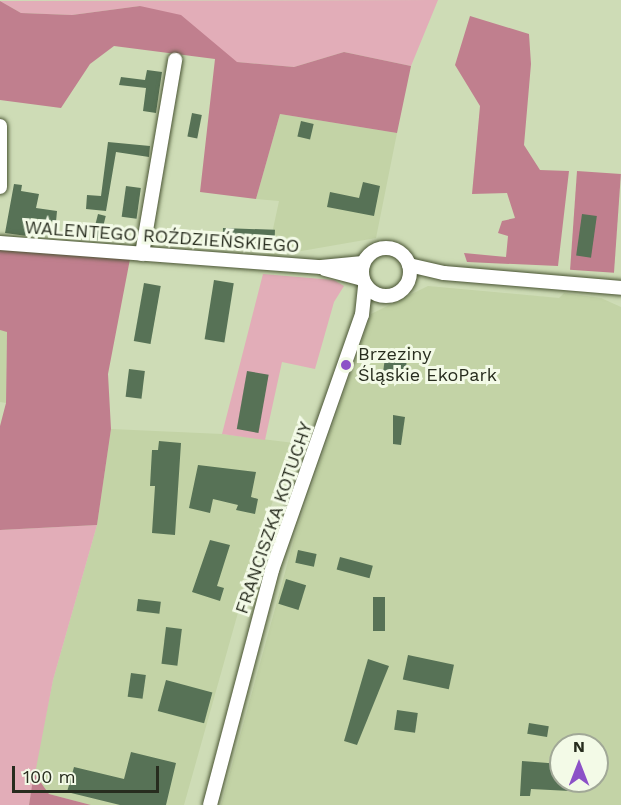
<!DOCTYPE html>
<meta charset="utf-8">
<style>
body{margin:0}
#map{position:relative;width:621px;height:805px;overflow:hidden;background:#cedcb6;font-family:"Work Sans",sans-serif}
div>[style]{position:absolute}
.built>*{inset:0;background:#c3d3a6}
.green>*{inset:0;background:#e2adb8}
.forest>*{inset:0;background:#c07f8e;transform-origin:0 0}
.building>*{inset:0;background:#577256;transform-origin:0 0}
.roads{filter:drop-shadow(0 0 2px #495433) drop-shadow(0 0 2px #495433)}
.minor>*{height:14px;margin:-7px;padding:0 7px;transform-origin:7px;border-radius:7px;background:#fff}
.minor>.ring{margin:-7px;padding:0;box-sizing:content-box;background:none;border:14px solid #fff;border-radius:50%}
.dots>*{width:16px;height:16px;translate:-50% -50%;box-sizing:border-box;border:3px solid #f3fae7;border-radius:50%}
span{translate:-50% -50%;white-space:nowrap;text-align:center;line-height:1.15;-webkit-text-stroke:6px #f3fae7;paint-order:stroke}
.street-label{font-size:18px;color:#272c1e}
.poi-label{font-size:18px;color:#272c1e}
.left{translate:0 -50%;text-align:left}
.north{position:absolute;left:549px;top:733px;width:60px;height:60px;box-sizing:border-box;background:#f3fae7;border:2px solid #a1a897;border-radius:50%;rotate:0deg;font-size:16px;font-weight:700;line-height:24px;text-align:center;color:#272c1e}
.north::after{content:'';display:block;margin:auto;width:21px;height:27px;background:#8c51c7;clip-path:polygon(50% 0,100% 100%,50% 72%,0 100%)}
.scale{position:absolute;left:12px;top:766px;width:147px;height:27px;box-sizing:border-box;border:3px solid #272c1e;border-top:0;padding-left:8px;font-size:18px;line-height:21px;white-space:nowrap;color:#272c1e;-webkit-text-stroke:4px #f3fae7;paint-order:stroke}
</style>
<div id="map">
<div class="built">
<div style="clip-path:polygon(280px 114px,397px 133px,376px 238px,267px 257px,279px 201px,256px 199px)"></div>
<div style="clip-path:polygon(evenodd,428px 286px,559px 298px,564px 293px,601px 298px,621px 307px,621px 805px,221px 805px,295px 536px,371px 314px,428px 286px,561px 745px,597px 745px,597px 781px,561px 781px,561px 745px)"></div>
<div style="clip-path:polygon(0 330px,7px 331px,6px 403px,0 402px)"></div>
<div style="clip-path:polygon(111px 429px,222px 434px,294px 443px,257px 545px,184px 805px,91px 805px,49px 794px,34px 773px,53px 680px,97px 525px)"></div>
</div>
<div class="green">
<div style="clip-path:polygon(438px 0,411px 66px,344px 52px,294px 67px,236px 62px,214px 45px,140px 6px,72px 15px,21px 13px,0 1px)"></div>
<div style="clip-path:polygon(263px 274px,334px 280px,344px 286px,334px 302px,315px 369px,282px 362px,265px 440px,222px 434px)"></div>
<div style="clip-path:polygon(97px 525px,53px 680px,29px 805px,0 805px,0 530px)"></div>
</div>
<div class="forest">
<div style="clip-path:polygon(0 1px,21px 13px,72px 15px,140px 6px,181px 15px,237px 62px,294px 67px,344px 52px,411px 66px,397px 133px,280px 114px,256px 199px,200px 192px,215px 59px,114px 46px,90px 64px,61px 108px,0 100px)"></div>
<div style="clip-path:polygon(470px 16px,529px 34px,531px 64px,524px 145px,540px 170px,569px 171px,558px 266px,467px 262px,464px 253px,506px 257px,508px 236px,498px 233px,502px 221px,515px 218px,507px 193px,472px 194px,480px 106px,455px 65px)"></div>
<div style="left:577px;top:171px;width:44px;height:99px;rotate:4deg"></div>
<div style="clip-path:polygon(0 246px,130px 259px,108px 374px,111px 429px,97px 525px,0 530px,0 426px,6px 403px,7px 332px,0 330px)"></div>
<div style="clip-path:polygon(34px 773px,49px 794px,91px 805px,29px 805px)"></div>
</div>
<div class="building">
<div style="clip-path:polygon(147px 70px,162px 72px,156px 113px,143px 111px,146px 88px,119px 85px,121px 77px,145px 80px)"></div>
<div style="left:192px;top:113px;width:10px;height:24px;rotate:11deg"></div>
<div style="left:301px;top:121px;width:13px;height:16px;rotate:13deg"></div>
<div style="clip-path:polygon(108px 142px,150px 146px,149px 157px,116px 152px,106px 211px,86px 209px,87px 195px,101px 196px)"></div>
<div style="clip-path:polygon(363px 182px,380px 186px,374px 216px,327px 207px,330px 192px,359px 198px)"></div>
<div style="clip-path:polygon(14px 184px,22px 185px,21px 191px,39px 194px,36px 208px,57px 211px,56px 222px,31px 218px,27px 236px,5px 233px)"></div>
<div style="left:126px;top:186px;width:15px;height:31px;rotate:8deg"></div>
<div style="left:98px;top:214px;width:8px;height:26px;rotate:14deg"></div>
<div style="left:582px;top:214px;width:15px;height:42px;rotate:8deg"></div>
<div style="left:223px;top:228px;width:52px;height:15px;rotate:2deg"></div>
<div style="left:214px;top:280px;width:20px;height:60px;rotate:9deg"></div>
<div style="left:144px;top:283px;width:17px;height:59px;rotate:10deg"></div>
<div style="left:386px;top:351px;width:22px;height:27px;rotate:8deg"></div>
<div style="left:129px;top:369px;width:16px;height:28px;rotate:7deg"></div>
<div style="left:247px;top:371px;width:22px;height:59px;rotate:10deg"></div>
<div style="clip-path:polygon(393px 415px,405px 417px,401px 445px,393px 444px)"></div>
<div style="clip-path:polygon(159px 441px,181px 443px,175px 535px,152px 533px,155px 486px,150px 486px,152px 450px,158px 450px)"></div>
<div style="clip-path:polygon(198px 465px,256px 472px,251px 497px,258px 499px,255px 514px,236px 510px,238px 505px,213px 499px,210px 513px,189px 508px)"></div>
<div style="clip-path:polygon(210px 540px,230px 545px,217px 586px,224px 588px,220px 601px,192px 592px)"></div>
<div style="left:298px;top:550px;width:19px;height:13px;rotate:12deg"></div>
<div style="left:340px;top:557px;width:34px;height:13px;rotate:15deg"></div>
<div style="left:286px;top:579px;width:21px;height:26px;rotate:17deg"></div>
<div style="left:373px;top:597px;width:12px;height:34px"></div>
<div style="left:138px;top:599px;width:23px;height:12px;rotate:7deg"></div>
<div style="left:166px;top:627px;width:16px;height:37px;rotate:7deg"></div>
<div style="left:408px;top:655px;width:47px;height:25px;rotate:12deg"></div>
<div style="clip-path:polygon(368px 659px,389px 666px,357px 745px,344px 741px)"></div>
<div style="left:131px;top:673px;width:15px;height:24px;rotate:8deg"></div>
<div style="left:166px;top:680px;width:48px;height:32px;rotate:15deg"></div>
<div style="left:397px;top:710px;width:21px;height:20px;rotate:8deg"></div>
<div style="left:529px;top:723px;width:20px;height:11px;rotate:9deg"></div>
<div style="clip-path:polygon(131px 752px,176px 763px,166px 805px,120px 805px,67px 792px,74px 767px,124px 779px)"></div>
<div style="clip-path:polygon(522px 761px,561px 764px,561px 781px,571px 781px,570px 791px,531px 789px,530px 796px,520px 796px)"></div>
</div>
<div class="roads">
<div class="minor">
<div style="left:0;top:126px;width:61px;rotate:90deg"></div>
<div style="left:0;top:243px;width:322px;rotate:4.3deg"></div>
<div style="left:321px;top:267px;width:42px;rotate:-5.4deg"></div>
<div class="ring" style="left:362px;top:248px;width:34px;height:34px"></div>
<div style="left:142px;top:254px;width:197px;rotate:-80.3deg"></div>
<div style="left:409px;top:265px;width:36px;rotate:13deg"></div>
<div style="left:444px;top:273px;width:178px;rotate:4.8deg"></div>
<div style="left:325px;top:269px;width:38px;rotate:15deg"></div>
<div style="left:210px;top:805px;width:243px;rotate:-75.2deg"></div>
<div style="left:272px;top:570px;width:270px;rotate:-70.6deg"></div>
<div style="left:362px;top:315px;width:31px;rotate:-84deg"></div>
</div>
</div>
<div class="dots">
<div style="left:346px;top:365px;background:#8c51c7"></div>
</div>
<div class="street-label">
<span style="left:162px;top:237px;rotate:4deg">WALENTEGO ROŹDZIEŃSKIEGO</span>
<span style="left:274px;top:518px;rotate:-71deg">FRANCISZKA KOTUCHY</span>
</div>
<div class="poi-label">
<span class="left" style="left:358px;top:365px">Brzeziny<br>Śląskie EkoPark</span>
</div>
<div class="north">N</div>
<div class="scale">100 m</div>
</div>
